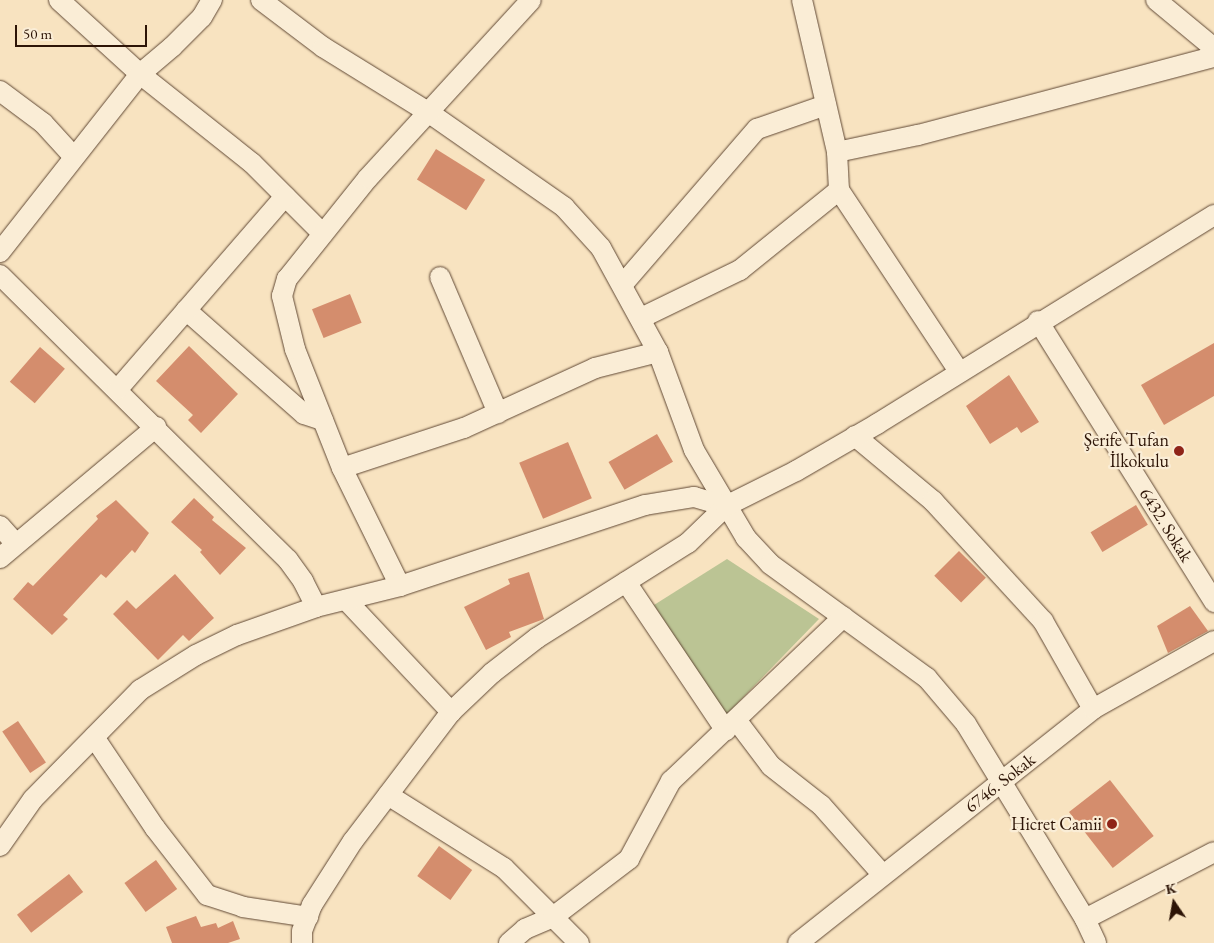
<!DOCTYPE html>
<meta charset="utf-8">
<style>
body{margin:0}
#map{position:relative;width:1214px;height:943px;overflow:hidden;background:#f8e3c0;font-family:"EB Garamond",serif}
div>[style]{position:absolute}
.green>*{inset:0;background:#bbc494}
.building>*{inset:0;background:#d48d6d;transform-origin:0 0}
.roads{filter:drop-shadow(0 0 1px #604834) drop-shadow(0 0 1px #604834)}
.street>*{height:20px;margin:-10px;padding:0 10px;transform-origin:10px;border-radius:10px;background:#faedd6}
.dots>*{width:14px;height:14px;translate:-50% -50%;box-sizing:border-box;border:2px solid #faedd6;border-radius:50%}
span{translate:-50% -50%;white-space:nowrap;text-align:center;line-height:1.15;-webkit-text-stroke:4.5px #faedd6;paint-order:stroke}
.poi-label{font-size:18px;color:#2d1406}
.right{translate:-100% -50%;text-align:right}
.street-label{font-size:18px;color:#2d1406}
.north{position:absolute;left:1149px;top:878px;width:50px;height:50px;-webkit-text-stroke:4px #faedd6;paint-order:stroke;rotate:348deg;font-size:14px;font-weight:700;line-height:20px;text-align:center;color:#2d1406}
.north::after{content:'';display:block;margin:auto;width:18px;height:22px;background:#2d1406;clip-path:polygon(50% 0,100% 100%,50% 72%,0 100%)}
.scale{position:absolute;left:15px;top:25px;width:132px;height:22px;box-sizing:border-box;border:2px solid #2d1406;border-top:0;padding-left:6px;font-size:15px;line-height:18px;white-space:nowrap;color:#2d1406;-webkit-text-stroke:4px #faedd6;paint-order:stroke}
</style>
<div id="map">
<div class="green">
<div style="clip-path:polygon(727px 559px,819px 619px,726px 715px,654px 605px)"></div>
</div>
<div class="building">
<div style="left:436px;top:149px;width:58px;height:36px;rotate:32deg"></div>
<div style="left:350px;top:294px;width:31px;height:41px;rotate:68deg"></div>
<div style="clip-path:polygon(1214px 343px,1214px 396px,1164px 425px,1141px 385px)"></div>
<div style="clip-path:polygon(189px 346px,238px 394px,201px 433px,188px 420px,193px 415px,156px 381px)"></div>
<div style="left:40px;top:347px;width:33px;height:46px;rotate:41deg"></div>
<div style="clip-path:polygon(1009px 375px,1039px 422px,1021px 433px,1017px 427px,990px 444px,966px 406px)"></div>
<div style="left:657px;top:434px;width:32px;height:56px;rotate:60deg"></div>
<div style="left:568px;top:442px;width:61px;height:53px;rotate:67deg"></div>
<div style="clip-path:polygon(194px 498px,214px 517px,212px 520px,246px 548px,220px 575px,200px 552px,202px 550px,171px 522px)"></div>
<div style="clip-path:polygon(116px 500px,149px 533px,135px 553px,132px 550px,106px 578px,101px 574px,63px 615px,68px 619px,52px 635px,13px 599px,28px 582px,33px 586px,98px 519px,96px 516px)"></div>
<div style="left:1136px;top:505px;width:23px;height:53px;rotate:59deg"></div>
<div style="left:959px;top:551px;width:38px;height:35px;rotate:45deg"></div>
<div style="clip-path:polygon(529px 572px,544px 619px,509px 632px,511px 637px,486px 650px,464px 607px,510px 584px,508px 579px)"></div>
<div style="clip-path:polygon(175px 574px,214px 618px,189px 641px,183px 635px,158px 660px,113px 614px,127px 600px,136px 609px)"></div>
<div style="clip-path:polygon(1190px 606px,1208px 631px,1168px 653px,1157px 626px)"></div>
<div style="left:18px;top:721px;width:50px;height:19px;rotate:56deg"></div>
<div style="left:1110px;top:780px;width:71px;height:52px;rotate:52deg"></div>
<div style="left:439px;top:846px;width:41px;height:37px;rotate:36deg"></div>
<div style="left:156px;top:860px;width:36px;height:39px;rotate:54deg"></div>
<div style="left:69px;top:874px;width:23px;height:66px;rotate:52deg"></div>
<div style="clip-path:polygon(196px 916px,201px 927px,216px 923px,218px 928px,233px 921px,240px 939px,228px 943px,172px 943px,166px 927px)"></div>
</div>
<div class="roads">
<div class="street">
<div style="left:59px;top:0;width:110px;rotate:42.4deg"></div>
<div style="left:140px;top:74px;width:143px;rotate:38.5deg"></div>
<div style="left:252px;top:163px;width:100px;rotate:45deg"></div>
<div style="left:261px;top:0;width:78px;rotate:37.2deg"></div>
<div style="left:323px;top:47px;width:123px;rotate:31.8deg"></div>
<div style="left:428px;top:112px;width:166px;rotate:34.9deg"></div>
<div style="left:564px;top:207px;width:55px;rotate:47.9deg"></div>
<div style="left:601px;top:248px;width:119px;rotate:61.3deg"></div>
<div style="left:658px;top:352px;width:104px;rotate:69.8deg"></div>
<div style="left:694px;top:450px;width:102px;rotate:59.4deg"></div>
<div style="left:746px;top:538px;width:35px;rotate:47deg"></div>
<div style="left:770px;top:564px;width:194px;rotate:36deg"></div>
<div style="left:927px;top:678px;width:60px;rotate:49.7deg"></div>
<div style="left:966px;top:724px;width:228px;rotate:58.6deg"></div>
<div style="left:1085px;top:919px;width:26px;rotate:65deg"></div>
<div style="left:802px;top:0;width:156px;rotate:77deg"></div>
<div style="left:837px;top:152px;width:38px;rotate:87deg"></div>
<div style="left:839px;top:190px;width:217px;rotate:56.5deg"></div>
<div style="left:1156px;top:0;width:75px;rotate:39.6deg"></div>
<div style="left:0;top:91px;width:54px;rotate:36.7deg"></div>
<div style="left:43px;top:123px;width:46px;rotate:47.6deg"></div>
<div style="left:837px;top:152px;width:83px;rotate:-11.9deg"></div>
<div style="left:918px;top:135px;width:306px;rotate:-14.8deg"></div>
<div style="left:0;top:252px;width:226px;rotate:-51.8deg"></div>
<div style="left:140px;top:74px;width:42px;rotate:-40.2deg"></div>
<div style="left:172px;top:47px;width:42px;rotate:-45deg"></div>
<div style="left:202px;top:17px;width:20px;rotate:-60deg"></div>
<div style="left:0;top:275px;width:405px;rotate:44.7deg"></div>
<div style="left:288px;top:560px;width:26px;rotate:54deg"></div>
<div style="left:303px;top:581px;width:29px;rotate:63deg"></div>
<div style="left:440px;top:277px;width:148px;rotate:66.9deg"></div>
<div style="left:623px;top:284px;width:205px;rotate:-49.2deg"></div>
<div style="left:757px;top:129px;width:73px;rotate:-19.2deg"></div>
<div style="left:186px;top:310px;width:157px;rotate:41.4deg"></div>
<div style="left:304px;top:414px;width:20px;rotate:18deg"></div>
<div style="left:641px;top:318px;width:110px;rotate:-25.9deg"></div>
<div style="left:740px;top:270px;width:127px;rotate:-38.9deg"></div>
<div style="left:1038px;top:321px;width:332px;rotate:57.9deg"></div>
<div style="left:118px;top:389px;width:255px;rotate:-49.1deg"></div>
<div style="left:855px;top:436px;width:102px;rotate:39.8deg"></div>
<div style="left:933px;top:501px;width:163px;rotate:47.5deg"></div>
<div style="left:1043px;top:621px;width:101px;rotate:60.4deg"></div>
<div style="left:342px;top:468px;width:128px;rotate:-18.2deg"></div>
<div style="left:464px;top:428px;width:144px;rotate:-24.6deg"></div>
<div style="left:595px;top:368px;width:65px;rotate:-14.3deg"></div>
<div style="left:0;top:526px;width:24px;rotate:48deg"></div>
<div style="left:0;top:558px;width:204px;rotate:-40deg"></div>
<div style="left:626px;top:582px;width:179px;rotate:56.1deg"></div>
<div style="left:400px;top:586px;width:131px;rotate:-116.2deg"></div>
<div style="left:342px;top:468px;width:128px;rotate:-111.6deg"></div>
<div style="left:295px;top:349px;width:55px;rotate:-103.8deg"></div>
<div style="left:282px;top:296px;width:18px;rotate:-74deg"></div>
<div style="left:287px;top:279px;width:129px;rotate:-51.3deg"></div>
<div style="left:368px;top:178px;width:241px;rotate:-47.5deg"></div>
<div style="left:346px;top:600px;width:154px;rotate:46.8deg"></div>
<div style="left:737px;top:721px;width:56px;rotate:52.9deg"></div>
<div style="left:771px;top:766px;width:63px;rotate:38deg"></div>
<div style="left:821px;top:805px;width:92px;rotate:48.5deg"></div>
<div style="left:94px;top:737px;width:110px;rotate:56.2deg"></div>
<div style="left:155px;top:828px;width:85px;rotate:52.2deg"></div>
<div style="left:207px;top:895px;width:38px;rotate:18deg"></div>
<div style="left:243px;top:907px;width:66px;rotate:8.7deg"></div>
<div style="left:388px;top:795px;width:137px;rotate:32.2deg"></div>
<div style="left:504px;top:868px;width:106px;rotate:45deg"></div>
<div style="left:0;top:846px;width:57px;rotate:-54.9deg"></div>
<div style="left:33px;top:799px;width:153px;rotate:-45.5deg"></div>
<div style="left:140px;top:690px;width:66px;rotate:-32deg"></div>
<div style="left:196px;top:655px;width:46px;rotate:-26deg"></div>
<div style="left:237px;top:635px;width:84px;rotate:-19.5deg"></div>
<div style="left:316px;top:607px;width:87px;rotate:-14deg"></div>
<div style="left:400px;top:586px;width:258px;rotate:-18.3deg"></div>
<div style="left:645px;top:505px;width:50px;rotate:-9.3deg"></div>
<div style="left:694px;top:497px;width:33px;rotate:16deg"></div>
<div style="left:1085px;top:919px;width:145px;rotate:-27.4deg"></div>
<div style="left:302px;top:943px;width:12px;rotate:-90deg"></div>
<div style="left:302px;top:931px;width:28px;rotate:-69deg"></div>
<div style="left:312px;top:905px;width:76px;rotate:-57.4deg"></div>
<div style="left:353px;top:841px;width:162px;rotate:-52.8deg"></div>
<div style="left:451px;top:712px;width:57px;rotate:-43.6deg"></div>
<div style="left:492px;top:673px;width:57px;rotate:-37.9deg"></div>
<div style="left:537px;top:638px;width:178px;rotate:-32.2deg"></div>
<div style="left:688px;top:543px;width:53px;rotate:-44.2deg"></div>
<div style="left:726px;top:506px;width:78px;rotate:-26.6deg"></div>
<div style="left:796px;top:471px;width:94px;rotate:-30.1deg"></div>
<div style="left:877px;top:424px;width:397px;rotate:-31.8deg"></div>
<div style="left:509px;top:943px;width:21px;rotate:-41deg"></div>
<div style="left:525px;top:929px;width:30px;rotate:-23deg"></div>
<div style="left:553px;top:917px;width:96px;rotate:-37.3deg"></div>
<div style="left:629px;top:859px;width:89px;rotate:-61.7deg"></div>
<div style="left:671px;top:781px;width:238px;rotate:-43.6deg"></div>
<div style="left:798px;top:943px;width:377px;rotate:-38.4deg"></div>
<div style="left:1093px;top:709px;width:139px;rotate:-29.3deg"></div>
</div>
</div>
<div class="dots">
<div style="left:1179px;top:451px;background:#8f2418"></div>
<div style="left:1112px;top:824px;background:#8f2418"></div>
</div>
<div class="poi-label">
<span class="right" style="left:1169px;top:451px">Şerife Tufan<br>İlkokulu</span>
<span class="right" style="left:1102px;top:824px">Hicret Camii</span>
</div>
<div class="street-label">
<span style="left:1166px;top:525px;rotate:58deg">6432. Sokak</span>
<span style="left:1000px;top:783px;rotate:-38deg">6746. Sokak</span>
</div>
<div class="north">K</div>
<div class="scale">50 m</div>
</div>
